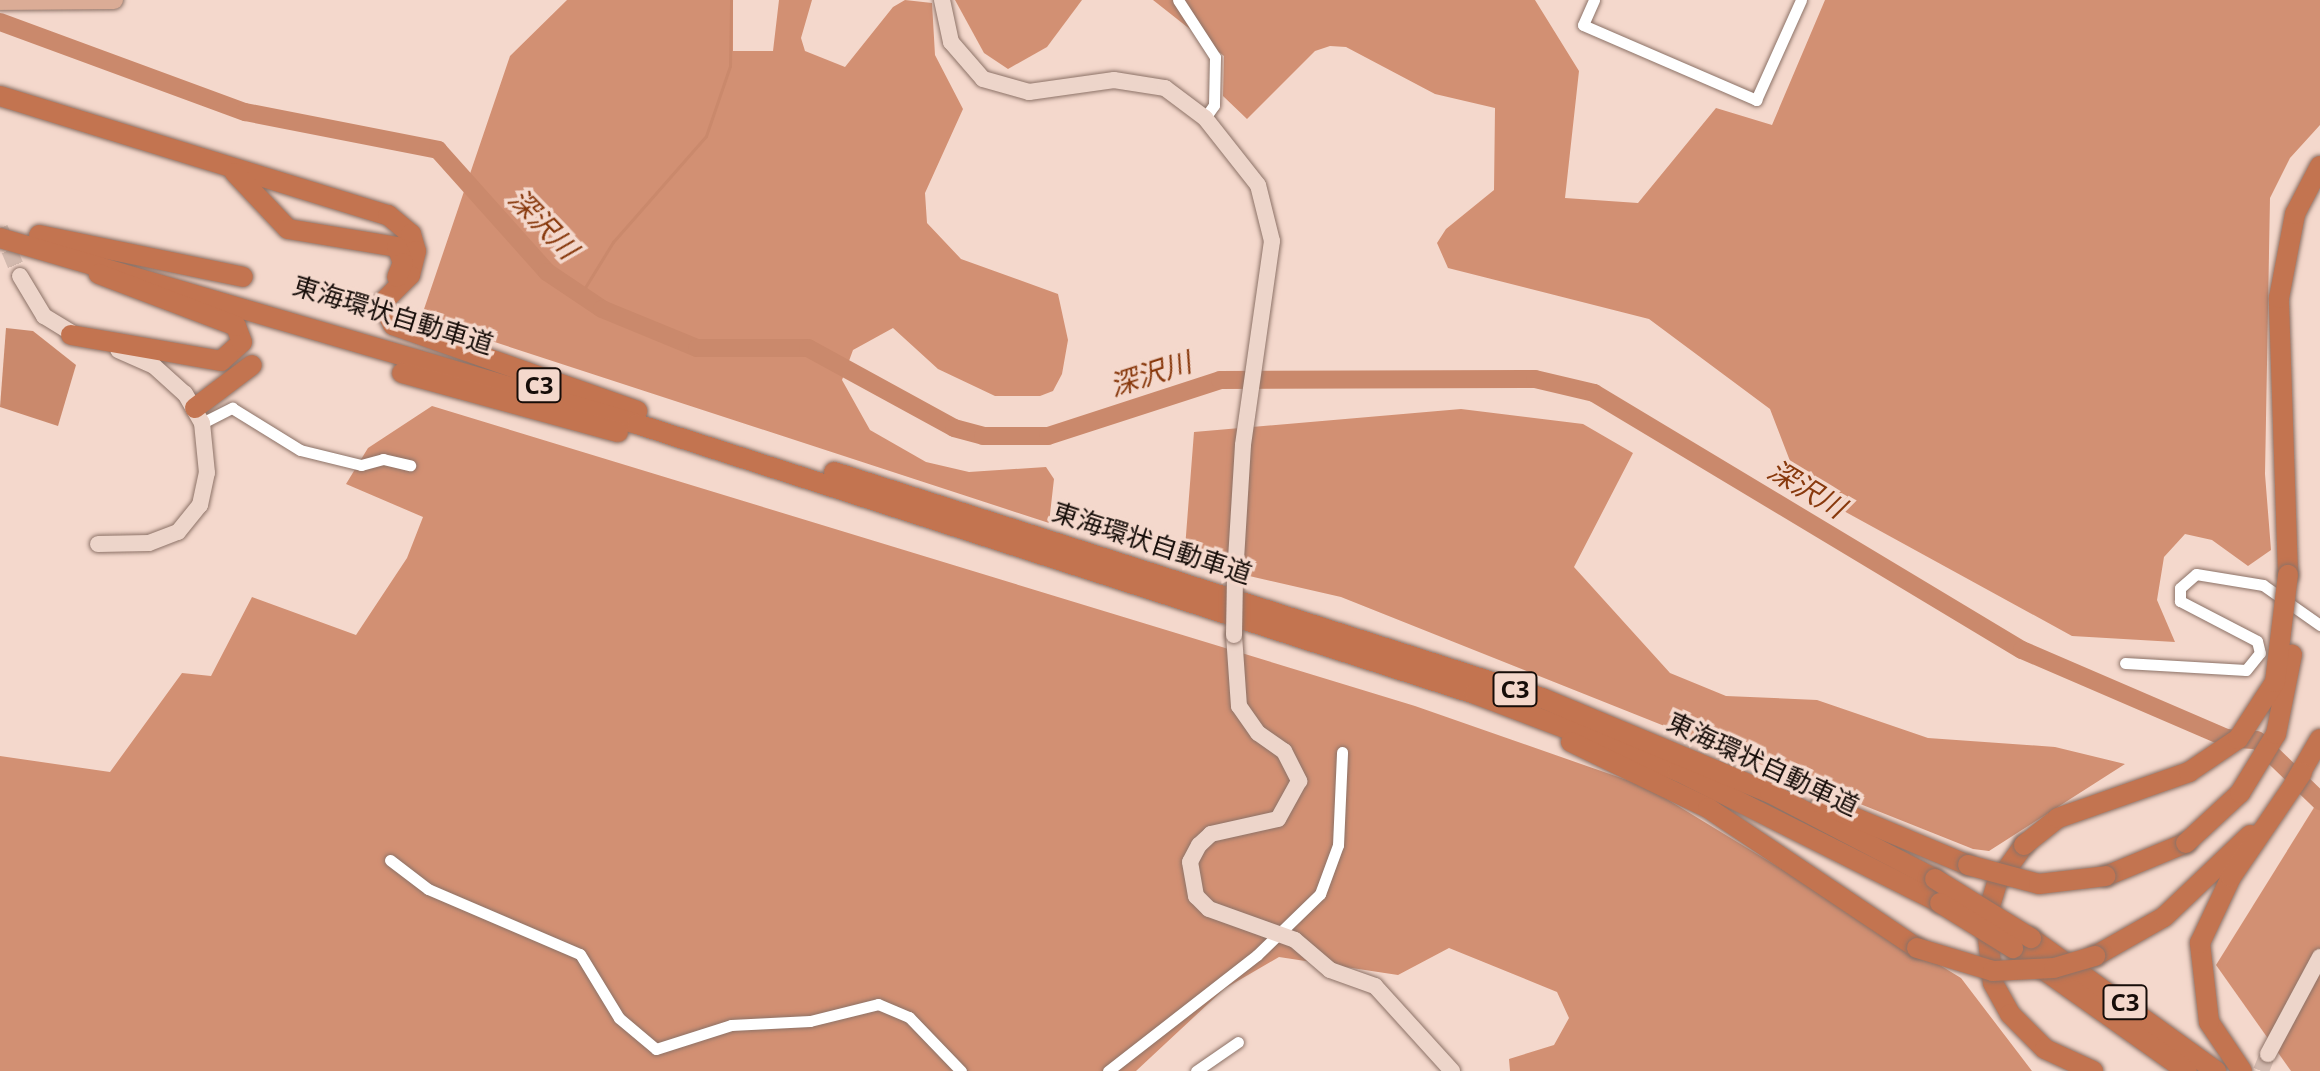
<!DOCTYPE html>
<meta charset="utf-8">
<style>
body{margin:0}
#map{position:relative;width:2320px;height:1071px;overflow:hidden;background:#f4d8cc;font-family:"Open Sans","Noto Sans JP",sans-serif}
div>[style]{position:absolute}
.forest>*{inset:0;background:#d29073}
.water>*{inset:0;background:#ca896c}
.stream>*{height:3px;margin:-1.5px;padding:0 1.5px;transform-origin:1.5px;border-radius:1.5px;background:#ca896c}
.river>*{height:18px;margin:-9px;padding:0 9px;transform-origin:9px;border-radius:9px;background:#ca896c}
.secondary-tunnel>*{height:16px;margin-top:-8px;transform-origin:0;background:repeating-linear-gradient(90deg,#d3baaf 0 16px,transparent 0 24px)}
.roads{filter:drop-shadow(0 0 2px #8c7267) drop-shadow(0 0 2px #8c7267)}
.street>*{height:11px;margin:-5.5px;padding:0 5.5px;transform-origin:5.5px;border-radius:5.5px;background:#fff}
.secondary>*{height:16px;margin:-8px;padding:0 8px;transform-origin:8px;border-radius:8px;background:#edd5ca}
.primary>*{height:18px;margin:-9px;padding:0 9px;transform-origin:9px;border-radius:9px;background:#dbac96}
.highway>*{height:20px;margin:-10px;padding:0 10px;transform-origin:10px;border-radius:10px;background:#c37450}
.bridges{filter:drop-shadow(0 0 2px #8c7267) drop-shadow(0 0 2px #8c7267)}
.secondary-bridge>*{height:16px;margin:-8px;padding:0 8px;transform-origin:8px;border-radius:8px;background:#edd5ca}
.highway-bridge>*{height:20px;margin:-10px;padding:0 10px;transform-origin:10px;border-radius:10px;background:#c37450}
span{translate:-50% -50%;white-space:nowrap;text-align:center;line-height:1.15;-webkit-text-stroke:7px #f4d8cc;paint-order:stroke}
.shield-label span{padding:2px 6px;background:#f4d8cc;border:2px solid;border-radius:6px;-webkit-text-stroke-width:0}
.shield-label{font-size:24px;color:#160d09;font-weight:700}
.street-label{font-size:26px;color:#160d09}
.water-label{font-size:28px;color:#88390d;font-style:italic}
</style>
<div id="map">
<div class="forest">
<div style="clip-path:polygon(567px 0,733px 0,733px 51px,773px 51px,779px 0,812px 0,801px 38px,805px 51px,845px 67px,893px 7px,905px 0,932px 3px,935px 55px,963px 109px,925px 193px,927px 223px,961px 259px,1058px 294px,1068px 340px,1062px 374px,1053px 391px,1040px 396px,995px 396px,938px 369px,893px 328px,853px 350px,842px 380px,870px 430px,926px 462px,969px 472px,1046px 467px,1054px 479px,1049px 523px,421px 318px,510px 56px)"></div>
<div style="clip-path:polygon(955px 0,1082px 0,1047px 47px,1008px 69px,984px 53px)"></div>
<div style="clip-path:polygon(1153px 0,1535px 0,1579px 71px,1565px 198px,1638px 203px,1716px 108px,1772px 125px,1825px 0,2320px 0,2320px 125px,2290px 158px,2270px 198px,2265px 474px,2271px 550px,2248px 566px,2212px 540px,2185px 534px,2164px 557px,2157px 600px,2175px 642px,2072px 636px,1800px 487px,1770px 409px,1649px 319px,1448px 268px,1437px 243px,1446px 229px,1494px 190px,1495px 108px,1435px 94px,1346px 47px,1330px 46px,1315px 51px,1247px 119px,1223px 96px,1224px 56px)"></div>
<div style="clip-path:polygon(432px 406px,1415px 706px,1647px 787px,1961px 978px,2032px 1071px,1510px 1071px,1509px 1059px,1554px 1045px,1569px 1018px,1557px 992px,1449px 948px,1398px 975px,1279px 957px,1224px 989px,1136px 1071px,0 1071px,0 756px,110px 772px,182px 673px,211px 676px,252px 597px,356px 635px,407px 558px,423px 517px,346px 484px,368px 448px)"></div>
<div style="clip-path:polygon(1461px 409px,1583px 424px,1633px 453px,1574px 567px,1670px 673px,1726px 696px,1817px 700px,1928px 738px,2055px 747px,2125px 764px,1989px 851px,1973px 849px,1341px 597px,1184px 561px,1194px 432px)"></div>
<div style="clip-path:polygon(2320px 798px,2320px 1071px,2291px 1071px,2216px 965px)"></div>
</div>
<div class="water">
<div style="clip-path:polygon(6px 328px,33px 331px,76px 365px,58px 426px,0 407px)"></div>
</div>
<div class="stream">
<div style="left:581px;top:294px;width:61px;rotate:-58.4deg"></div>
<div style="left:613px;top:242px;width:141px;rotate:-48.7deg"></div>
<div style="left:706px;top:136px;width:74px;rotate:-71.1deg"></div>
<div style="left:730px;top:66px;width:66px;rotate:-89.1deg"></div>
</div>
<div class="river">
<div style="left:0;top:22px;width:261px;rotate:20.2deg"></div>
<div style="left:245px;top:112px;width:197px;rotate:11.1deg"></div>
<div style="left:438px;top:150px;width:164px;rotate:48.2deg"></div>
<div style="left:547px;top:272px;width:66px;rotate:33.9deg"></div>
<div style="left:602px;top:309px;width:103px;rotate:22.3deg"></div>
<div style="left:697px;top:348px;width:111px"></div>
<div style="left:808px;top:348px;width:166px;rotate:28.7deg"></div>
<div style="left:954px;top:428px;width:30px;rotate:15deg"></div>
<div style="left:983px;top:436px;width:65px"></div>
<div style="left:1048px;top:436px;width:181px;rotate:-18deg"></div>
<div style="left:1220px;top:380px;width:315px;rotate:-0.2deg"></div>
<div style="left:1535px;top:379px;width:61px;rotate:13.3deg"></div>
<div style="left:1594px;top:393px;width:499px;rotate:31deg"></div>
<div style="left:2022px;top:650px;width:222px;rotate:23.3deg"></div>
<div style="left:2226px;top:738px;width:31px;rotate:4deg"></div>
<div style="left:2257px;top:740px;width:88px;rotate:44.1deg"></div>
</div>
<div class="secondary-tunnel">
<div style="left:0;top:228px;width:52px;rotate:67.4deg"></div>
<div style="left:2261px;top:1071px;width:18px;rotate:-68deg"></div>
</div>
<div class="roads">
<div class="street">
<div style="left:1178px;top:0;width:68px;rotate:57deg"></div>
<div style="left:1215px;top:57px;width:48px;rotate:91.2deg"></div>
<div style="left:1214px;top:105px;width:16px;rotate:125deg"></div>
<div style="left:1594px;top:0;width:27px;rotate:114deg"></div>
<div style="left:1583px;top:25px;width:189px;rotate:23.4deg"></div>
<div style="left:1756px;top:100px;width:110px;rotate:-65.8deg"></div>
<div style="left:202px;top:423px;width:34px;rotate:-27deg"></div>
<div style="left:232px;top:408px;width:80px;rotate:31.7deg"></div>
<div style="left:300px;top:450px;width:63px;rotate:13.8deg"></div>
<div style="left:361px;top:465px;width:23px;rotate:-15deg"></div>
<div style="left:383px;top:459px;width:28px;rotate:13deg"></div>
<div style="left:2125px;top:663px;width:121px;rotate:3.3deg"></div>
<div style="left:2246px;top:670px;width:22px;rotate:-51deg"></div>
<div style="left:2260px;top:653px;width:12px;rotate:-104deg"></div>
<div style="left:2257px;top:641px;width:87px;rotate:-152.5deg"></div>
<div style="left:2180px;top:601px;width:13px;rotate:-90deg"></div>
<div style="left:2180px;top:588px;width:21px;rotate:-41deg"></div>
<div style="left:2196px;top:574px;width:68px;rotate:9.3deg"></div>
<div style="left:2263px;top:585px;width:70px;rotate:35.1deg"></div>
<div style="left:390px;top:860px;width:48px;rotate:37.3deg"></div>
<div style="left:428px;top:889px;width:165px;rotate:23.2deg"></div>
<div style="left:580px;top:954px;width:75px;rotate:58.6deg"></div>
<div style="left:619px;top:1018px;width:48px;rotate:40deg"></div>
<div style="left:656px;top:1049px;width:79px;rotate:-17.7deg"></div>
<div style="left:731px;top:1025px;width:79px;rotate:-2.9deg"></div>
<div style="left:810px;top:1021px;width:70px;rotate:-14deg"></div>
<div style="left:878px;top:1004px;width:34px;rotate:23deg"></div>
<div style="left:909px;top:1017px;width:75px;rotate:46.1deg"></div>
<div style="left:1108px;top:1071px;width:189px;rotate:-37.9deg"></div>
<div style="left:1257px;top:955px;width:88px;rotate:-44.1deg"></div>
<div style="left:1320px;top:894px;width:52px;rotate:-69.8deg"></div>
<div style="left:1338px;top:845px;width:93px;rotate:-87.5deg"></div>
<div style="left:1196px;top:1071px;width:51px;rotate:-34.6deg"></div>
</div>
<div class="secondary">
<div style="left:942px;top:0;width:43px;rotate:77.9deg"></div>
<div style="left:951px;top:42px;width:49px;rotate:49.1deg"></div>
<div style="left:983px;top:79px;width:48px;rotate:15.8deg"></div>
<div style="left:1029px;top:92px;width:86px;rotate:-8deg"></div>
<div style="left:1114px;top:80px;width:52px;rotate:8.9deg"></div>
<div style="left:1165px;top:88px;width:50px;rotate:36.9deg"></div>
<div style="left:1205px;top:118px;width:85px;rotate:51.7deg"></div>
<div style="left:1258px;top:185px;width:58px;rotate:76deg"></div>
<div style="left:1272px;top:241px;width:206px;rotate:98.1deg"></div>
<div style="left:1243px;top:445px;width:131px;rotate:93.5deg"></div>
<div style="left:20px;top:276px;width:47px;rotate:59deg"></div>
<div style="left:44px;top:316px;width:42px;rotate:31.4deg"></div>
<div style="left:98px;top:544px;width:51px;rotate:-1.1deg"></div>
<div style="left:149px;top:543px;width:31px;rotate:-21deg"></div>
<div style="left:178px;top:532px;width:35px;rotate:-51deg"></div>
<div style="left:200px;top:505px;width:33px;rotate:-78deg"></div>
<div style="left:207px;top:473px;width:50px;rotate:-95.7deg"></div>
<div style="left:202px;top:423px;width:34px;rotate:-120deg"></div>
<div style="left:185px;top:394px;width:42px;rotate:-137.9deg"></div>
<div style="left:154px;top:366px;width:39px;rotate:-156deg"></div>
<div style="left:1234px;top:635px;width:71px;rotate:86deg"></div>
<div style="left:1239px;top:706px;width:33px;rotate:55deg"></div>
<div style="left:1258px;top:733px;width:32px;rotate:35deg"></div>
<div style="left:1284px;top:751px;width:34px;rotate:63deg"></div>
<div style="left:1299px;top:781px;width:43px;rotate:118.9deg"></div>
<div style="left:1278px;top:819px;width:69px;rotate:167.4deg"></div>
<div style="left:1211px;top:834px;width:16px;rotate:137deg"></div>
<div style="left:1199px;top:845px;width:19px;rotate:118deg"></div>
<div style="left:1190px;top:862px;width:35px;rotate:80deg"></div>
<div style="left:1196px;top:896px;width:18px;rotate:45deg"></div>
<div style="left:1209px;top:909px;width:91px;rotate:19.8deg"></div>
<div style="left:1295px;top:940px;width:46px;rotate:40.6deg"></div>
<div style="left:1330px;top:970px;width:48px;rotate:19.6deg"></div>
<div style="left:1375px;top:986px;width:115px;rotate:47.8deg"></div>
<div style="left:2268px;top:1054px;width:110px;rotate:-61.8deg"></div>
</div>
<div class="primary">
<div style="left:0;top:1px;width:114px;rotate:-0.5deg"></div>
</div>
<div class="highway">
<div style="left:0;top:96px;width:406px;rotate:17.1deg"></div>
<div style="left:388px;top:215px;width:30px;rotate:40deg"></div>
<div style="left:411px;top:234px;width:18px;rotate:74deg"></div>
<div style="left:416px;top:251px;width:25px;rotate:104deg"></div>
<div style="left:410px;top:275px;width:40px;rotate:135deg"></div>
<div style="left:382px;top:303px;width:25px;rotate:63deg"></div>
<div style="left:393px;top:325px;width:259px;rotate:19.4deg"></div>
<div style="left:235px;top:173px;width:77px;rotate:46.6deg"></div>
<div style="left:288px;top:229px;width:110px;rotate:9.4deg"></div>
<div style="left:397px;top:247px;width:17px;rotate:69deg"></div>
<div style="left:403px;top:263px;width:15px;rotate:113deg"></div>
<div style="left:39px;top:235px;width:208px;rotate:11.6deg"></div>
<div style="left:0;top:238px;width:664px;rotate:16.28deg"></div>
<div style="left:637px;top:424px;width:880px;rotate:17.86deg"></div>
<div style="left:1475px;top:694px;width:217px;rotate:20.8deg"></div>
<div style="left:1678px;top:771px;width:293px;rotate:26.7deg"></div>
<div style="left:71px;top:335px;width:152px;rotate:9.8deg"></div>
<div style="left:221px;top:361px;width:28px;rotate:-42deg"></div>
<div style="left:242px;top:342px;width:17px;rotate:-111deg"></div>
<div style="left:236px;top:326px;width:147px;rotate:-159.2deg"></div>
<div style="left:402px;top:373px;width:224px;rotate:15.3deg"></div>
<div style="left:195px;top:408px;width:71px;rotate:-37deg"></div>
<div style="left:834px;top:472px;width:743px;rotate:17.7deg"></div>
<div style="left:1542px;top:698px;width:247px;rotate:22.6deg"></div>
<div style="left:1770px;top:793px;width:186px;rotate:27.5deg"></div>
<div style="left:2288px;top:575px;width:277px;rotate:-91.9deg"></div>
<div style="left:2279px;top:298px;width:86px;rotate:-79.2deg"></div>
<div style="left:2295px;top:214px;width:54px;rotate:-62.5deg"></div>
<div style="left:1571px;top:742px;width:152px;rotate:25.7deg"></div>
<div style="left:1708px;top:808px;width:252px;rotate:33.8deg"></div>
<div style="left:2294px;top:784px;width:52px;rotate:-60deg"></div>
<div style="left:1822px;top:804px;width:158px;rotate:22.7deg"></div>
<div style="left:2024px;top:845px;width:47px;rotate:125.4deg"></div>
<div style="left:1997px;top:883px;width:39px;rotate:107deg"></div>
<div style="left:1986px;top:920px;width:63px;rotate:83.7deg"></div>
<div style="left:1993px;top:983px;width:35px;rotate:61deg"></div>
<div style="left:2010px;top:1014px;width:49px;rotate:45deg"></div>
<div style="left:2045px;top:1049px;width:53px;rotate:24.6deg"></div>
<div style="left:2106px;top:876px;width:87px;rotate:-22.4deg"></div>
<div style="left:2031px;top:938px;width:228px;rotate:35.7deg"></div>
<div style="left:2013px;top:948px;width:213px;rotate:35.3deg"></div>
<div style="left:2095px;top:956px;width:79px;rotate:-29.5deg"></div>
<div style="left:2164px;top:917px;width:119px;rotate:-43.6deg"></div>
<div style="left:2242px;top:1071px;width:59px;rotate:-124deg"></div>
<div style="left:2209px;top:1022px;width:80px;rotate:-96.5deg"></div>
<div style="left:2200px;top:943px;width:73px;rotate:-64.8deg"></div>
<div style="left:2231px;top:877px;width:126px;rotate:-55.7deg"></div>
</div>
</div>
<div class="bridges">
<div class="secondary-bridge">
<div style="left:1234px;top:635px;width:59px;rotate:-89deg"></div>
</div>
<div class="highway-bridge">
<div style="left:2186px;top:843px;width:74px;rotate:-42.8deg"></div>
<div style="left:2240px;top:793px;width:69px;rotate:-58.6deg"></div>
<div style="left:2276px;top:734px;width:81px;rotate:-78.6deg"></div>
<div style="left:2024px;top:845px;width:43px;rotate:-38.5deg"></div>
<div style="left:2058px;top:818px;width:139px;rotate:-19.3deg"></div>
<div style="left:2189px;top:772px;width:59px;rotate:-34deg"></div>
<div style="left:2238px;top:739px;width:68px;rotate:-57deg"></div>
<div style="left:2275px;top:682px;width:108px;rotate:-83.1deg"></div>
<div style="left:1968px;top:865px;width:73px;rotate:15deg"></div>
<div style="left:2039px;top:884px;width:67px;rotate:-6.8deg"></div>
<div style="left:1935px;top:879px;width:113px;rotate:31.6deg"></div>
<div style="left:1940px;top:903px;width:86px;rotate:31.7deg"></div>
<div style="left:1917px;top:948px;width:79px;rotate:16.8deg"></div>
<div style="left:1993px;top:971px;width:61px;rotate:-2.8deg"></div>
<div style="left:2054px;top:968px;width:43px;rotate:-16.3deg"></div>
</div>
</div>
<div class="shield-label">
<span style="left:539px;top:385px">C3</span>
<span style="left:1515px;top:689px">C3</span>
<span style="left:2125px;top:1002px">C3</span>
</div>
<div class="street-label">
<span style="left:393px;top:315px;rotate:17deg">東海環状自動車道</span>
<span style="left:1152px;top:543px;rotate:18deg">東海環状自動車道</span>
<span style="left:1763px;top:764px;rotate:25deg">東海環状自動車道</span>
</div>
<div class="water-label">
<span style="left:544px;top:223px;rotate:46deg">深沢川</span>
<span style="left:1150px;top:373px;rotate:-18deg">深沢川</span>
<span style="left:1807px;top:488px;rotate:31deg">深沢川</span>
</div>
</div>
